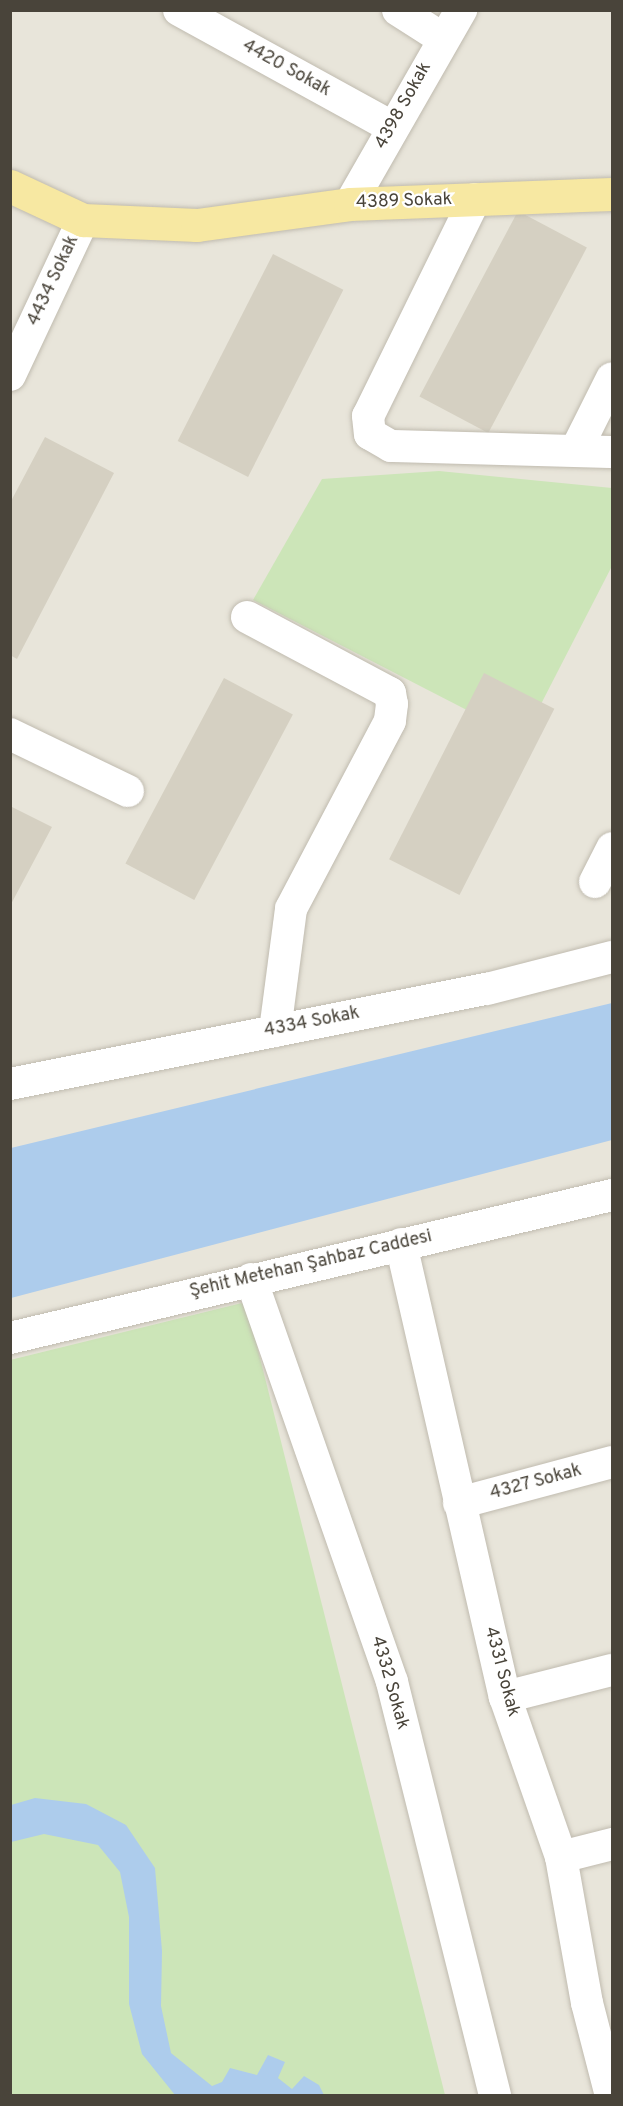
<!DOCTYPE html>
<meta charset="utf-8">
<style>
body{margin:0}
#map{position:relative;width:623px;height:2106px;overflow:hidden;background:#f5f3ec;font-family:Overpass,sans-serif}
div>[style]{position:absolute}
.residential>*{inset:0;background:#e8e5da;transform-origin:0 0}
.green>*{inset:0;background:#cce5b8}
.water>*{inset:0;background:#adccec}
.building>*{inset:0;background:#d5d0c2;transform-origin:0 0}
.roads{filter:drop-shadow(0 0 2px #c0bbaf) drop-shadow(0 0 2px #c0bbaf)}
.minor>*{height:32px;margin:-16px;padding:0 16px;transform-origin:16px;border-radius:16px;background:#fff}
.major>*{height:33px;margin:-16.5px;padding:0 16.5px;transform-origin:16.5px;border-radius:16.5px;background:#f7e8a2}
span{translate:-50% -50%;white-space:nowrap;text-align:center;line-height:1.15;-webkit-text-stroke:4.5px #fff;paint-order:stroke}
.street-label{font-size:18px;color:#49443a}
.frame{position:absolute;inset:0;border:12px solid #49443a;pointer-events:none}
</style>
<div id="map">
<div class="residential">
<div style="left:11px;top:11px;width:601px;height:2084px"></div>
</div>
<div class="green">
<div style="clip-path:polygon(439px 471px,612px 488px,612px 566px,523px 739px,253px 600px,322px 479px)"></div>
<div style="clip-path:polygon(246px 1302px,445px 2095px,11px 2095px,10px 1360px)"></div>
</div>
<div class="water">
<div style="clip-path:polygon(612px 1003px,612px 1140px,11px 1298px,11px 1148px)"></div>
<div style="clip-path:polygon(35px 1798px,86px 1804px,126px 1825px,155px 1868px,162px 1951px,161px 2006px,171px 2053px,212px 2086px,222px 2082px,230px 2068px,257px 2075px,268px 2055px,285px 2062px,278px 2078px,292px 2089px,304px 2076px,319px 2085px,324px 2095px,175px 2095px,142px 2054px,129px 2004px,129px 1917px,120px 1872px,98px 1845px,44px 1834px,11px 1842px,11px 1805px)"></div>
</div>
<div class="building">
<div style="left:518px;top:211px;width:78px;height:210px;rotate:28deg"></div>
<div style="left:273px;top:254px;width:79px;height:210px;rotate:27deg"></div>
<div style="clip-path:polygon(45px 437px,114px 473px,17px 659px,10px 655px,10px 503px)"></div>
<div style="left:484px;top:673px;width:79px;height:209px;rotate:27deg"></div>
<div style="left:224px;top:678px;width:78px;height:210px;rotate:28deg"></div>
<div style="clip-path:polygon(10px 806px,52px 827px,10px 906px)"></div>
</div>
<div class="roads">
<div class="minor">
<div style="left:179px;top:10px;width:243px;rotate:28.8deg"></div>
<div style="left:398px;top:10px;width:52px;rotate:32.5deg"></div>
<div style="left:475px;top:199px;width:242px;rotate:116.2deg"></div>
<div style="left:368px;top:416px;width:18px;rotate:84deg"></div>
<div style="left:370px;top:434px;width:24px;rotate:30deg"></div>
<div style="left:391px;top:446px;width:221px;rotate:1.6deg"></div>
<div style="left:350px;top:204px;width:224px;rotate:-60.2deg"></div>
<div style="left:10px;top:375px;width:171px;rotate:-64.8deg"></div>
<div style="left:576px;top:450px;width:80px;rotate:-63.4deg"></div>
<div style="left:247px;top:617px;width:162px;rotate:28deg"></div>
<div style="left:390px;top:693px;width:11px;rotate:80deg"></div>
<div style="left:392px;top:704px;width:17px;rotate:97deg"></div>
<div style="left:390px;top:721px;width:212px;rotate:117.8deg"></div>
<div style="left:291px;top:909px;width:123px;rotate:97.5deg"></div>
<div style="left:10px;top:734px;width:131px;rotate:25.8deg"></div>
<div style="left:595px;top:882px;width:38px;rotate:-63deg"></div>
<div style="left:10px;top:1084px;width:486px;rotate:-11.3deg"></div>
<div style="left:487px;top:989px;width:129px;rotate:-14.4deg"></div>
<div style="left:401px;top:1244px;width:465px;rotate:77.1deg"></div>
<div style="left:505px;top:1697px;width:170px;rotate:70.7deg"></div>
<div style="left:561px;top:1857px;width:148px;rotate:79.9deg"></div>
<div style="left:587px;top:2003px;width:96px;rotate:75.5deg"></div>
<div style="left:251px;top:1279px;width:427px;rotate:70.7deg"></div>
<div style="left:392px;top:1682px;width:427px;rotate:76deg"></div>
<div style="left:10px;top:1338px;width:619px;rotate:-13.36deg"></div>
<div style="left:459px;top:1503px;width:158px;rotate:-15deg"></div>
<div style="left:505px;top:1697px;width:110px;rotate:-14.2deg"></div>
<div style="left:561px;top:1857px;width:53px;rotate:-14.3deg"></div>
</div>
<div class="major">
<div style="left:10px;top:186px;width:81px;rotate:25deg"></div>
<div style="left:83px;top:220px;width:114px;rotate:2.5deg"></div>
<div style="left:197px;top:225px;width:154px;rotate:-7.8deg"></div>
<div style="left:350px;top:204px;width:262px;rotate:-2.2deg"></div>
</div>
</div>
<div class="street-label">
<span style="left:286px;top:69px;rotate:29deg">4420 Sokak</span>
<span style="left:404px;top:106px;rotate:-61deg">4398 Sokak</span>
<span style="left:404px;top:202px;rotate:-2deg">4389 Sokak</span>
<span style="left:54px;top:281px;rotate:-65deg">4434 Sokak</span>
<span style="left:312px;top:1023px;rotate:-11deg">4334 Sokak</span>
<span style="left:311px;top:1265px;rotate:-13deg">Şehit Metehan Şahbaz Caddesi</span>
<span style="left:536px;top:1483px;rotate:-15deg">4327 Sokak</span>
<span style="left:501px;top:1672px;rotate:75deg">4331 Sokak</span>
<span style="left:389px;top:1683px;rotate:74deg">4332 Sokak</span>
</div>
<div class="frame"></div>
</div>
